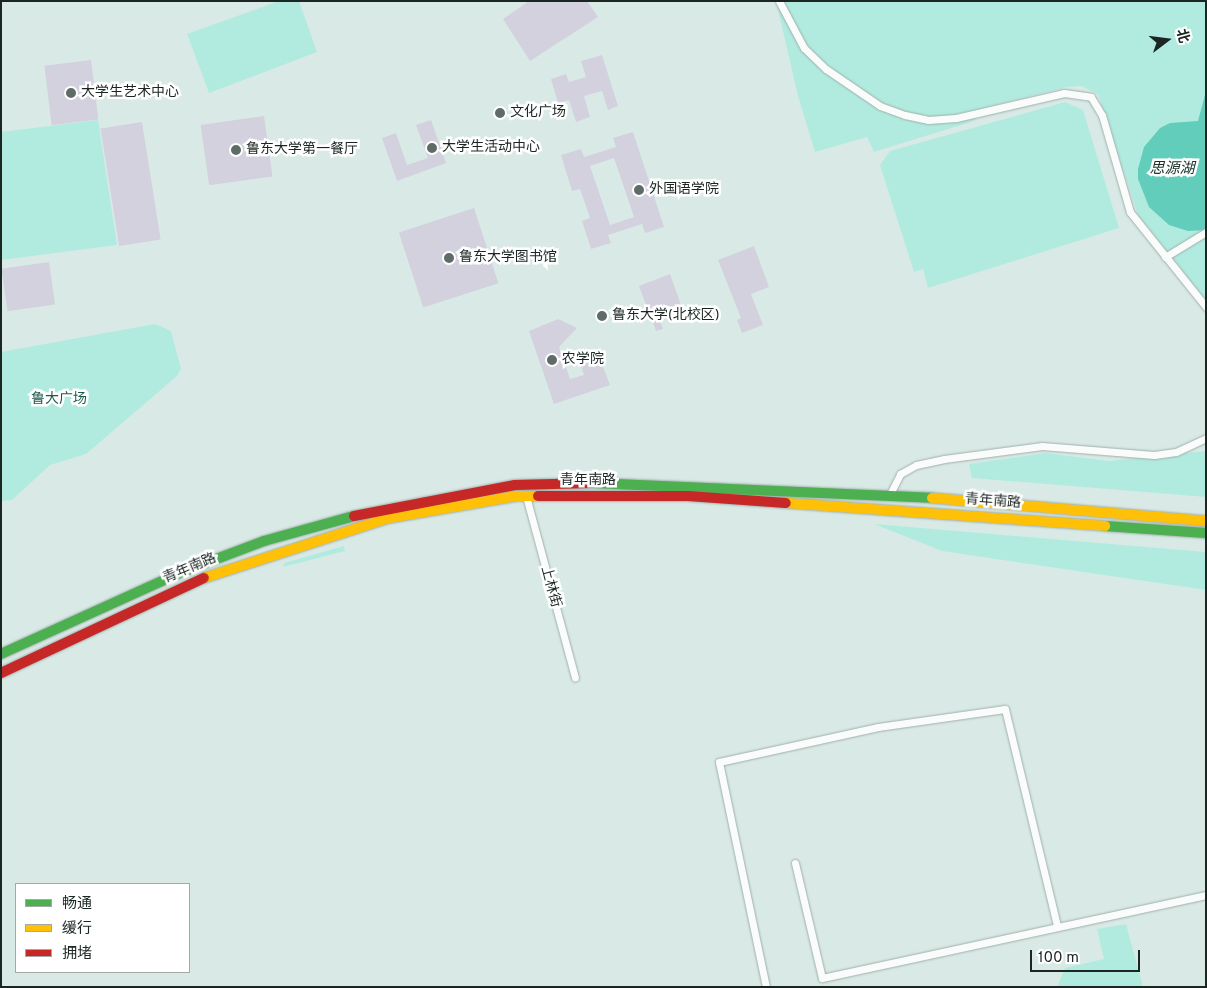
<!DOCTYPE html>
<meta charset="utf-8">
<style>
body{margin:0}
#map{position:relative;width:1207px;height:988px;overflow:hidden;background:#d9eae6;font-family:Overpass,"Noto Sans SC",sans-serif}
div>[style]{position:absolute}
.green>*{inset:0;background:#b1ebdf}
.water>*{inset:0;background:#62cdbb}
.building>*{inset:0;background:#d3d1de;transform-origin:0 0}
.roads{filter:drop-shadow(0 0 1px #a1afab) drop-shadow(0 0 1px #a1afab)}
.street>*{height:7px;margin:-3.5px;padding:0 3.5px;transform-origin:3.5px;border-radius:3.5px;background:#f9fcfb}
.fast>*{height:10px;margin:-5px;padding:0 5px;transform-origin:5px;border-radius:5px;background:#4caf50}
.slow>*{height:10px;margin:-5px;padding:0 5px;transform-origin:5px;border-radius:5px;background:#ffc107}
.jam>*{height:10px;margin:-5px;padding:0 5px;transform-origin:5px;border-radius:5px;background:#c62828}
.dots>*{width:14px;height:14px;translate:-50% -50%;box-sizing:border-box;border:2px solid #fff;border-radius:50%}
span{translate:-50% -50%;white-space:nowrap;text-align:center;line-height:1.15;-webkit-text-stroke:5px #fff;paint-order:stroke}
.poi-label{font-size:14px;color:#1b2623}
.left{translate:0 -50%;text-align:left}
.park-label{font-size:14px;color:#1f574d}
.street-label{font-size:14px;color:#1b2623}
.water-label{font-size:15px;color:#19302b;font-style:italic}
.frame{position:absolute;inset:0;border:2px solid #1b2623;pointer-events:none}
.legend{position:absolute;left:15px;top:883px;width:175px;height:90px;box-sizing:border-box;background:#fff;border:1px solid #a4a8a7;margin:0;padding:6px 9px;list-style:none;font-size:15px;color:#1b2623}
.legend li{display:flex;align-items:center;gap:10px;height:25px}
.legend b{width:25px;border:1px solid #a4a8a7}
.north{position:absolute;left:1142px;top:15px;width:50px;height:50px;-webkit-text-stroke:4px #fff;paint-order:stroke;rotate:75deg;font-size:14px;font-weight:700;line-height:20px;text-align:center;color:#1b2623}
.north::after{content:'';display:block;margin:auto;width:18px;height:22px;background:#1b2623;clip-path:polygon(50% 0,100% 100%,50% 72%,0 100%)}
.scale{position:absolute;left:1030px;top:950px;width:110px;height:22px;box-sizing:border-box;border:2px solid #1b2623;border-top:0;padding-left:6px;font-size:15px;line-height:18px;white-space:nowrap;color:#1b2623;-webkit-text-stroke:4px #fff;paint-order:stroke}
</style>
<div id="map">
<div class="green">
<div style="clip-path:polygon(279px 1px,299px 1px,317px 52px,209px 93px,187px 34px)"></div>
<div style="clip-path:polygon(776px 1px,1206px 1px,1206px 300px,1138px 215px,1098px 94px,1081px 86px,1067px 87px,983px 108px,974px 121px,874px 152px,867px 137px,815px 152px,798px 96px)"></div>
<div style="clip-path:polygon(1065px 102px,1083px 110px,1119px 228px,928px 288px,923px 269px,914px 272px,880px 165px,890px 151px)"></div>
<div style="clip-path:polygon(98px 120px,117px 245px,1px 260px,1px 132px)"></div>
<div style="clip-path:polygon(155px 324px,171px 331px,181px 369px,177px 376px,86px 454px,50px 465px,12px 500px,1px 501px,1px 352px)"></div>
<div style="clip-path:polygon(1206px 451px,1206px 497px,972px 478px,969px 464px,1045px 453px,1109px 461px)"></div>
<div style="clip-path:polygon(874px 524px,1206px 552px,1206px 590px,942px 551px)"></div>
<div style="clip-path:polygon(344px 546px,345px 551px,283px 567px,284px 563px)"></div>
<div style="clip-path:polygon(1126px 924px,1143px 987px,1057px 987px,1065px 968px,1104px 959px,1097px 929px)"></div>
</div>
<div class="water">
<div style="clip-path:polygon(1206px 91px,1206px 230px,1188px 231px,1169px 225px,1149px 207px,1138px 179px,1138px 169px,1144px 147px,1160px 128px,1170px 123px,1198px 121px)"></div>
</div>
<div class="building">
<div style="clip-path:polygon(529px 1px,587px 1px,598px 17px,530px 61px,503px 19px)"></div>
<div style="clip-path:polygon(602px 55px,618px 106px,608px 110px,602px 91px,584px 96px,590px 117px,576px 122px,569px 100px,558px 103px,551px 79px,566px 74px,569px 82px,586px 77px,581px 61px)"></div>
<div style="left:91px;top:60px;width:60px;height:47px;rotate:83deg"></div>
<div style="left:264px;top:116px;width:61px;height:64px;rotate:82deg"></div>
<div style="clip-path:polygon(431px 120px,446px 163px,397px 181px,382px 138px,396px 133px,407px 165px,428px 158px,416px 125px)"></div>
<div style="left:142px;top:122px;width:119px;height:42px;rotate:81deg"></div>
<div style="clip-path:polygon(evenodd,633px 132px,664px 227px,645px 233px,642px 224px,608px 235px,611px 243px,591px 249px,582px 221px,590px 218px,580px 189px,572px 191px,561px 155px,581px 149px,584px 157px,616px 147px,613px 138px,633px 132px,614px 158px,634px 217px,610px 225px,590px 166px,614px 158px)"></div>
<div style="left:474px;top:208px;width:79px;height:79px;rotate:72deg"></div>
<div style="clip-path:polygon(754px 246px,769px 287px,751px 294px,763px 325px,742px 333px,737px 320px,741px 318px,718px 260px)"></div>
<div style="left:49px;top:262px;width:43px;height:48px;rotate:82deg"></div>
<div style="clip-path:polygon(670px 274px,686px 319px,680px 321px,678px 315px,660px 321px,663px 329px,656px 331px,639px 286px)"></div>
<div style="clip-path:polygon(558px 319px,577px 328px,559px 347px,570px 379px,584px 375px,578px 357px,587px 354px,592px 366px,602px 364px,610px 385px,554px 404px,529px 331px)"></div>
</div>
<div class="roads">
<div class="street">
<div style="left:779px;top:1px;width:53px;rotate:62deg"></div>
<div style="left:804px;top:48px;width:30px;rotate:44deg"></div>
<div style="left:826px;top:69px;width:65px;rotate:34.4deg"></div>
<div style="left:880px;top:106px;width:27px;rotate:20deg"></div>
<div style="left:905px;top:115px;width:24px;rotate:12deg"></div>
<div style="left:928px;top:120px;width:28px;rotate:-4deg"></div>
<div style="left:956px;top:118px;width:111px;rotate:-13deg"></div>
<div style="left:1064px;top:93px;width:27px;rotate:8deg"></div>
<div style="left:1091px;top:97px;width:21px;rotate:59deg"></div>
<div style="left:1102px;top:115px;width:101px;rotate:73.9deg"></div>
<div style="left:1130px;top:212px;width:122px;rotate:51.3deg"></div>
<div style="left:1165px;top:257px;width:48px;rotate:-31.4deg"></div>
<div style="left:526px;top:496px;width:188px;rotate:74.9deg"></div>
<div style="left:889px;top:496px;width:25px;rotate:-63deg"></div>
<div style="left:900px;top:474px;width:18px;rotate:-29deg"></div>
<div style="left:916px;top:465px;width:29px;rotate:-12deg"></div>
<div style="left:944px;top:459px;width:99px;rotate:-7.6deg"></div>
<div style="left:1042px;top:446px;width:112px;rotate:4.6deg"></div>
<div style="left:1154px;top:455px;width:22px;rotate:-8deg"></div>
<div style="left:1176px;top:452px;width:33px;rotate:-25deg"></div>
<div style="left:795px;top:863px;width:118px;rotate:76.8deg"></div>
<div style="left:822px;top:978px;width:393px;rotate:-12.2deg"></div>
<div style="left:766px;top:987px;width:230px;rotate:-101.8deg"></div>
<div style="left:719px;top:762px;width:163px;rotate:-12.4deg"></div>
<div style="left:878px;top:727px;width:128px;rotate:-8.1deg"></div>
<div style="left:1005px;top:709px;width:222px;rotate:76.5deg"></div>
</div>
<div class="fast">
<div style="left:592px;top:483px;width:340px;rotate:2.5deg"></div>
<div style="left:1105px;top:526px;width:101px;rotate:4deg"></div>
<div style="left:1px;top:654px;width:199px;rotate:-24.4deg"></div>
<div style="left:182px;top:572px;width:88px;rotate:-20.7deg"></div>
<div style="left:264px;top:541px;width:93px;rotate:-15.5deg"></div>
</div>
<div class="slow">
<div style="left:932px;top:498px;width:275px;rotate:4.8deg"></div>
<div style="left:786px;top:503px;width:320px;rotate:4.1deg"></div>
<div style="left:204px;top:578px;width:194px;rotate:-18deg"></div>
<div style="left:389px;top:518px;width:129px;rotate:-9.8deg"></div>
<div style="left:516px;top:496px;width:22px"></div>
</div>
<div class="jam">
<div style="left:538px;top:496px;width:150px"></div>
<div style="left:688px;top:496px;width:98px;rotate:4.1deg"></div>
<div style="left:354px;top:516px;width:164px;rotate:-10.9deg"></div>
<div style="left:515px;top:485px;width:77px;rotate:-1.5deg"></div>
<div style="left:1px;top:673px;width:224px;rotate:-25.1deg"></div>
</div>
</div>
<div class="dots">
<div style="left:71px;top:93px;background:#5e6b67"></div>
<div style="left:500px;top:113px;background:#5e6b67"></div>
<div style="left:432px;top:148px;background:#5e6b67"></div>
<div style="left:236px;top:150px;background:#5e6b67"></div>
<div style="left:639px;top:190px;background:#5e6b67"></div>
<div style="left:449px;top:258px;background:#5e6b67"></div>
<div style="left:602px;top:316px;background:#5e6b67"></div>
<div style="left:552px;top:360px;background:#5e6b67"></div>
</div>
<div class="poi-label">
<span class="left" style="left:81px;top:93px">大学生艺术中心</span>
<span class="left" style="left:510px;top:113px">文化广场</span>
<span class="left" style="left:442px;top:148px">大学生活动中心</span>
<span class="left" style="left:246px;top:150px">鲁东大学第一餐厅</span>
<span class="left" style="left:649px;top:190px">外国语学院</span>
<span class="left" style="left:459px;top:258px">鲁东大学图书馆</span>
<span class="left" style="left:612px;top:316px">鲁东大学(北校区)</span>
<span class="left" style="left:562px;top:360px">农学院</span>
</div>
<div class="park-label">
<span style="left:59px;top:400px">鲁大广场</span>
</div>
<div class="street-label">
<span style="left:588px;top:481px">青年南路</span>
<span style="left:993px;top:502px;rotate:4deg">青年南路</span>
<span style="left:190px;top:569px;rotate:-23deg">青年南路</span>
<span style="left:550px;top:587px;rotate:75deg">上林街</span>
</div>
<div class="water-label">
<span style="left:1172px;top:170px">思源湖</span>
</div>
<div class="frame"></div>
<ul class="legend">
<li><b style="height:6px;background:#4caf50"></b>畅通</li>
<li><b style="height:6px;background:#ffc107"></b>缓行</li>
<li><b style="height:6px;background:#c62828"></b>拥堵</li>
</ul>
<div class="north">北</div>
<div class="scale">100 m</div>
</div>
